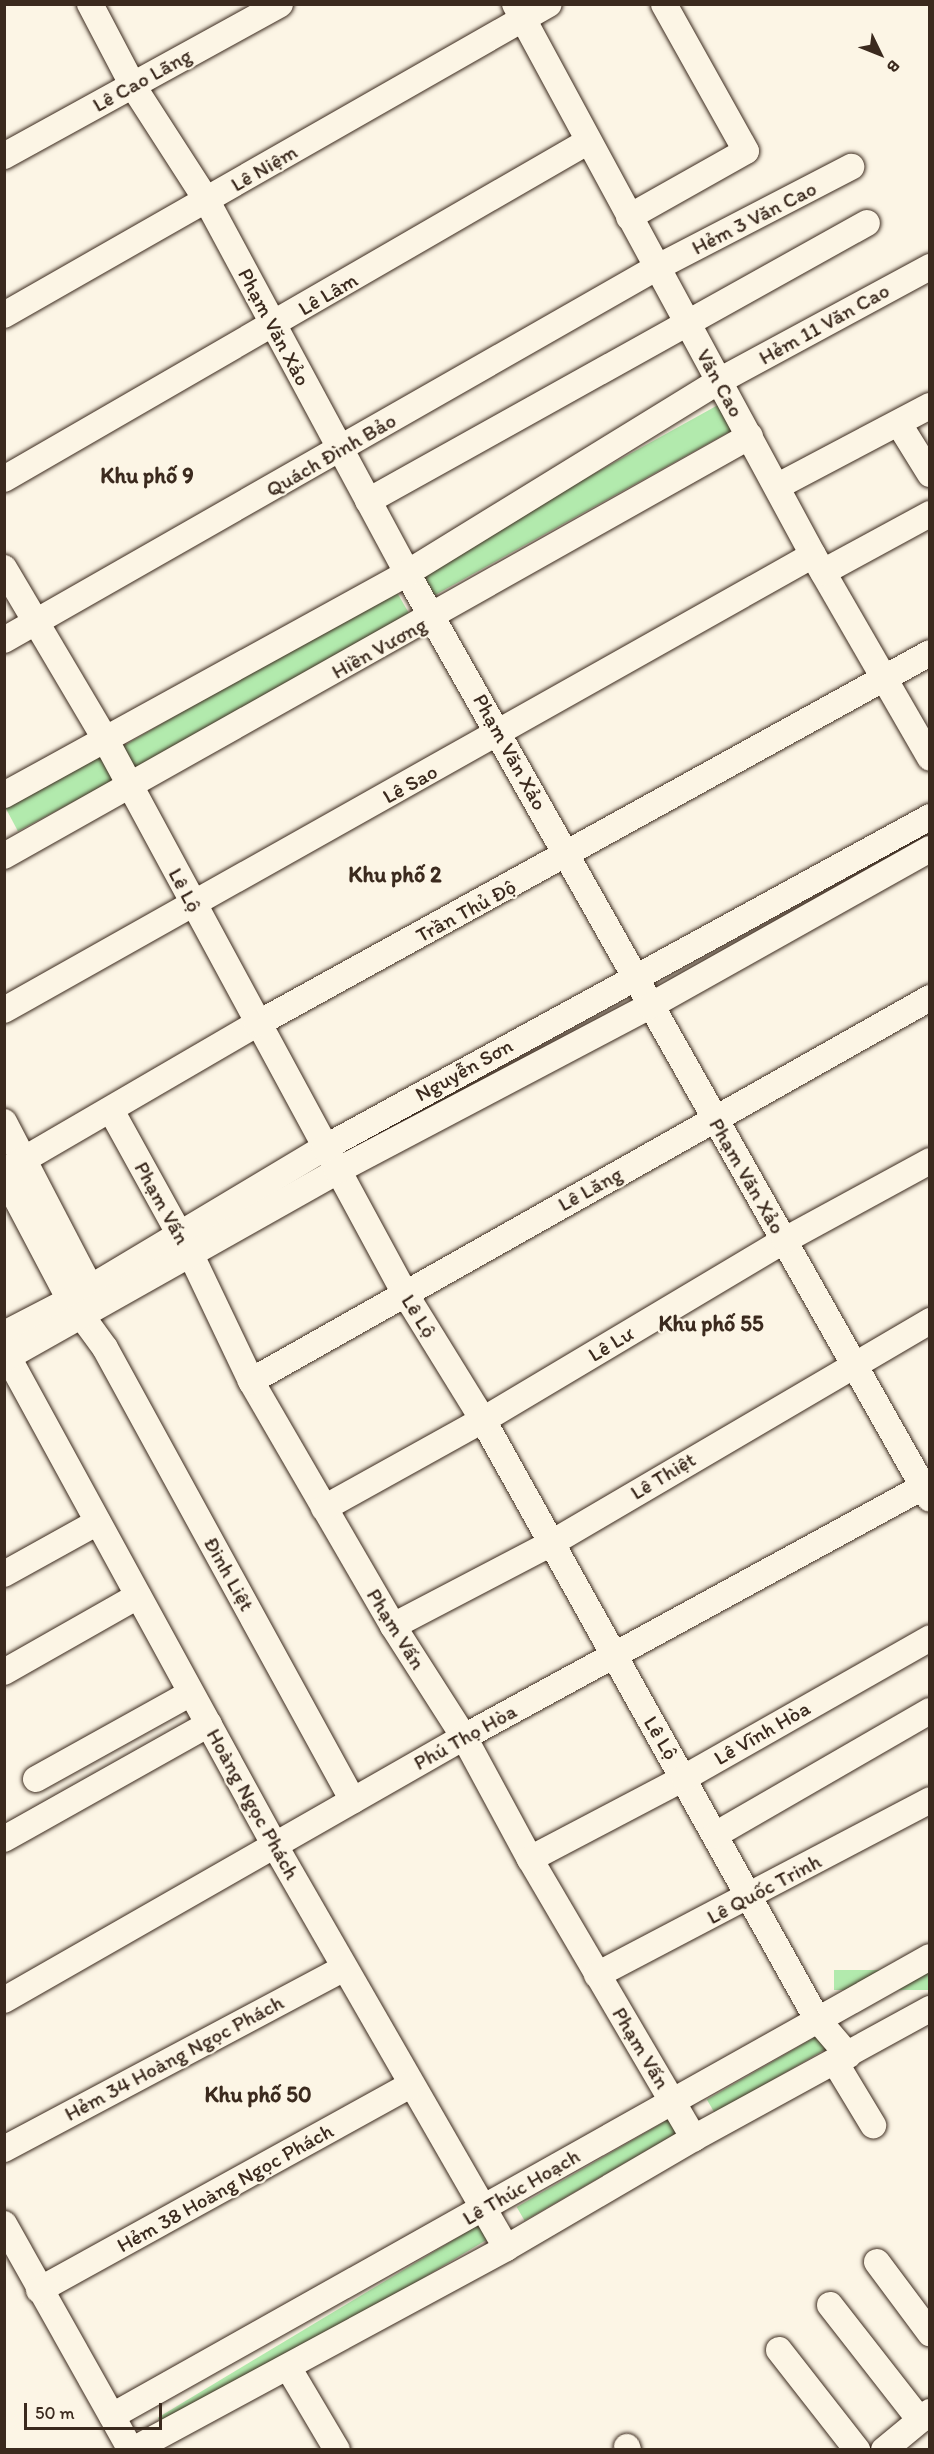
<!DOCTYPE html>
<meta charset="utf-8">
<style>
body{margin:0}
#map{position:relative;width:934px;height:2454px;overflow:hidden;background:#fcf5e5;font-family:Itim,sans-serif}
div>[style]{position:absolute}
.green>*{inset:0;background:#b2eaad;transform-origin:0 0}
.roads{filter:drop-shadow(0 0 2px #3b2a1e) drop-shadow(0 0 2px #3b2a1e)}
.minor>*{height:26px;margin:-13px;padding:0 13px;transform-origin:13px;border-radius:13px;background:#fcf5e5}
span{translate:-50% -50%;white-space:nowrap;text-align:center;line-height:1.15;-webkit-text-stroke:4.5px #fcf5e5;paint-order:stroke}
.street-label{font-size:21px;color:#3b2a1e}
.neighbourhood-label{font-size:22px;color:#3b2a1e;font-weight:700}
.frame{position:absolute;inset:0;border:6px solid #3b2a1e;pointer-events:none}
.north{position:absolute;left:850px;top:24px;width:60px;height:60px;-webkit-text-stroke:4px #fcf5e5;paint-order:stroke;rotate:133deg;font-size:16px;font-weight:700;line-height:24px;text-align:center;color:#3b2a1e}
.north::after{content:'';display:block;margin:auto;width:21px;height:27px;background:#3b2a1e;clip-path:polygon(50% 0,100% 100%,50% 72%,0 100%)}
.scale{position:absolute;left:24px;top:2403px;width:138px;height:27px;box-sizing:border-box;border:3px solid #3b2a1e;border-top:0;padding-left:8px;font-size:18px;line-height:21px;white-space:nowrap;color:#3b2a1e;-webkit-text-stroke:4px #fcf5e5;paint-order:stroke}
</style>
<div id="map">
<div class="green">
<div style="left:718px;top:405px;width:29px;height:340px;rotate:61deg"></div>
<div style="left:395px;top:589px;width:30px;height:315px;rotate:60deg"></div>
<div style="left:101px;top:753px;width:30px;height:110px;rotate:62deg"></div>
<div style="left:929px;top:1970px;width:20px;height:95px;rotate:90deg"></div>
<div style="left:822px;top:2033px;width:16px;height:133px;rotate:60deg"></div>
<div style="left:676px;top:2115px;width:16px;height:184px;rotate:60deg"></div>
<div style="left:480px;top:2224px;width:17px;height:376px;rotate:59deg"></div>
</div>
<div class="roads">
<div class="minor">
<div style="left:90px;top:4px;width:93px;rotate:62.3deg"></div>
<div style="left:133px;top:86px;width:137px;rotate:57.2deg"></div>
<div style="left:207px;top:201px;width:422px;rotate:61.7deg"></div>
<div style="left:407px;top:573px;width:1063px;rotate:60.54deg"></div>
<div style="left:515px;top:4px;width:626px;rotate:61.59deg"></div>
<div style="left:813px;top:555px;width:234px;rotate:60deg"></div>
<div style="left:4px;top:156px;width:315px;rotate:-28.8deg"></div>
<div style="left:629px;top:217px;width:134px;rotate:-29.4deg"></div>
<div style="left:746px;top:151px;width:168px;rotate:-119.2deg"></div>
<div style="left:4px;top:315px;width:627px;rotate:-29.71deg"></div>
<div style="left:899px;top:424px;width:59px;rotate:58.2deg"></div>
<div style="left:4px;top:479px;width:673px;rotate:-30.03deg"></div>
<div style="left:778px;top:486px;width:172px;rotate:-27.8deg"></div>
<div style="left:368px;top:501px;width:571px;rotate:-29.12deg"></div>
<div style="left:4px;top:568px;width:199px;rotate:59.4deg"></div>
<div style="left:105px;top:739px;width:629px;rotate:61.6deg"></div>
<div style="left:404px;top:1292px;width:150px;rotate:58.3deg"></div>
<div style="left:483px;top:1420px;width:686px;rotate:60.86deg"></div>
<div style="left:817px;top:2019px;width:48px;rotate:49.3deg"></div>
<div style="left:823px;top:572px;width:122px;rotate:-28.5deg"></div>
<div style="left:4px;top:640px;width:751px;rotate:-29.71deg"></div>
<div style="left:656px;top:268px;width:220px;rotate:-27.4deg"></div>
<div style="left:4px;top:795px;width:460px;rotate:-28.8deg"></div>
<div style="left:407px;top:573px;width:366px;rotate:-31.6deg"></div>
<div style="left:719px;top:381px;width:240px;rotate:-28.4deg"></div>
<div style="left:4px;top:856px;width:856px;rotate:-29.38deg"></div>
<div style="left:4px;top:1010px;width:928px;rotate:-29.35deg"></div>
<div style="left:112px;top:1112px;width:163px;rotate:61.1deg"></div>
<div style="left:191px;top:1255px;width:140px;rotate:64.5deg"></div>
<div style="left:251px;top:1381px;width:283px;rotate:59.9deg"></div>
<div style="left:393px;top:1626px;width:132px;rotate:57.4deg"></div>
<div style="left:464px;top:1737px;width:139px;rotate:61.6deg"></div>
<div style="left:530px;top:1859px;width:324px;rotate:59.6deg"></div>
<div style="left:4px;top:1122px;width:202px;rotate:62.5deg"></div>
<div style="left:4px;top:1171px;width:293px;rotate:-30.2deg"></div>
<div style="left:257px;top:1024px;width:768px;rotate:-28.87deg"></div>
<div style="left:4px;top:1175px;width:141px;rotate:62.2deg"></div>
<div style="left:70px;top:1300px;width:59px;rotate:53.9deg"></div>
<div style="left:105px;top:1348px;width:516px;rotate:61.3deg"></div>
<div style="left:4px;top:1334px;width:74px;rotate:-27.3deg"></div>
<div style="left:70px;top:1300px;width:296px;rotate:-30.9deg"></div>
<div style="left:324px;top:1148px;width:691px;rotate:-28.64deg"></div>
<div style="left:8px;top:1357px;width:555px;rotate:61.36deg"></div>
<div style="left:274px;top:1844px;width:466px;rotate:60.1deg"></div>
<div style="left:4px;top:1359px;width:382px;rotate:-29.4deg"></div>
<div style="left:337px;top:1171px;width:354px;rotate:-27.8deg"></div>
<div style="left:650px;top:1006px;width:321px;rotate:-29.3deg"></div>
<div style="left:251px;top:1381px;width:780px;rotate:-29.43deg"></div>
<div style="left:324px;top:1508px;width:182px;rotate:-29deg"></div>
<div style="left:483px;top:1420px;width:352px;rotate:-30.8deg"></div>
<div style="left:785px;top:1240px;width:165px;rotate:-28.6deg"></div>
<div style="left:4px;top:1574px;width:107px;rotate:-29deg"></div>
<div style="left:393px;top:1626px;width:177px;rotate:-27.6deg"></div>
<div style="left:550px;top:1544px;width:441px;rotate:-30.4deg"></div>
<div style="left:4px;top:1672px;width:154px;rotate:-29.6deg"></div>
<div style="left:36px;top:1779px;width:177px;rotate:-29deg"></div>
<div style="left:715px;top:1835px;width:248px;rotate:-30deg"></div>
<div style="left:4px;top:1839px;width:235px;rotate:-29.3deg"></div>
<div style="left:530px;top:1859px;width:174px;rotate:-27.7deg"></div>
<div style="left:684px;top:1778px;width:283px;rotate:-29.6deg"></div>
<div style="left:597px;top:1975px;width:376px;rotate:-27.7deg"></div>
<div style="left:4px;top:2000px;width:530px;rotate:-29.76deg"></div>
<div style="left:464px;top:1737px;width:531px;rotate:-28.59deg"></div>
<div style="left:835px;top:2062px;width:74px;rotate:58.9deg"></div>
<div style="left:4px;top:2149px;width:385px;rotate:-28deg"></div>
<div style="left:4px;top:2224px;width:259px;rotate:60.7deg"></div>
<div style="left:877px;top:2262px;width:89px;rotate:53.3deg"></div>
<div style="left:39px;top:2290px;width:425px;rotate:-28.9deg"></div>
<div style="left:830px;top:2305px;width:146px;rotate:52deg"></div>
<div style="left:779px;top:2350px;width:127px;rotate:52deg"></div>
<div style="left:288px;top:2367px;width:96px;rotate:59.4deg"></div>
<div style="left:112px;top:2416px;width:938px;rotate:-29.3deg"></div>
<div style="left:627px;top:2447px;width:3px;rotate:72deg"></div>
<div style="left:133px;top:2450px;width:424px;rotate:-28.4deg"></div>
<div style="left:506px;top:2248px;width:218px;rotate:-30.3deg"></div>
<div style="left:694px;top:2138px;width:269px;rotate:-28.7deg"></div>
<div style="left:884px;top:2450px;width:60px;rotate:-39.6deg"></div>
</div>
</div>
<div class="street-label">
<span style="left:142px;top:80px;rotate:-29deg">Lê Cao Lãng</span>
<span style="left:264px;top:168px;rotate:-30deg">Lê Niệm</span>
<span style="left:754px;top:218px;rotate:-27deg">Hẻm 3 Văn Cao</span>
<span style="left:328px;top:294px;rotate:-30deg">Lê Lâm</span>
<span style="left:824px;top:324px;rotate:-29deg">Hẻm 11 Văn Cao</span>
<span style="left:274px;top:327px;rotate:62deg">Phạm Văn Xảo</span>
<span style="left:720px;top:383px;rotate:61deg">Văn Cao</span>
<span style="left:331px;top:455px;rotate:-30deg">Quách Đình Bảo</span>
<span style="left:379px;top:648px;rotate:-29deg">Hiền Vương</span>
<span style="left:510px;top:752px;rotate:61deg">Phạm Văn Xảo</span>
<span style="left:410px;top:784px;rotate:-29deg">Lê Sao</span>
<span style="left:185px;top:890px;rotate:62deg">Lê Lộ</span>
<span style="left:466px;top:911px;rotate:-28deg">Trần Thủ Độ</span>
<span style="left:464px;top:1070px;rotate:-29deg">Nguyễn Sơn</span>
<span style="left:747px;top:1176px;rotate:60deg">Phạm Văn Xảo</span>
<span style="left:590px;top:1189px;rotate:-29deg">Lê Lăng</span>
<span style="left:162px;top:1203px;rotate:61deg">Phạm Vấn</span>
<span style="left:419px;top:1316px;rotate:58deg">Lê Lộ</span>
<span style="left:611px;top:1344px;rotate:-31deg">Lê Lư</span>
<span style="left:663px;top:1476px;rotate:-31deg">Lê Thiệt</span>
<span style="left:229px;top:1574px;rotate:61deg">Đinh Liệt</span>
<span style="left:396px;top:1629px;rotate:58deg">Phạm Vấn</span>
<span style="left:762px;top:1733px;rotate:-30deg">Lê Vĩnh Hòa</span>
<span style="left:465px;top:1737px;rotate:-29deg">Phú Thọ Hòa</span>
<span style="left:661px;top:1738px;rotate:59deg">Lê Lộ</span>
<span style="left:253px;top:1804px;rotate:61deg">Hoàng Ngọc Phách</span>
<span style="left:764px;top:1889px;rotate:-28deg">Lê Quốc Trinh</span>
<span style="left:641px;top:2048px;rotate:59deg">Phạm Vấn</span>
<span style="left:174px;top:2058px;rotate:-28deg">Hẻm 34 Hoàng Ngọc Phách</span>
<span style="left:521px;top:2187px;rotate:-30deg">Lê Thúc Hoạch</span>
<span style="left:225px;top:2188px;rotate:-29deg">Hẻm 38 Hoàng Ngọc Phách</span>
</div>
<div class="neighbourhood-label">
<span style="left:147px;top:476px">Khu phố 9</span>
<span style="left:395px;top:875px">Khu phố 2</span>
<span style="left:711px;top:1324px">Khu phố 55</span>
<span style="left:258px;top:2095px">Khu phố 50</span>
</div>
<div class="frame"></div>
<div class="north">B</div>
<div class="scale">50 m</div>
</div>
